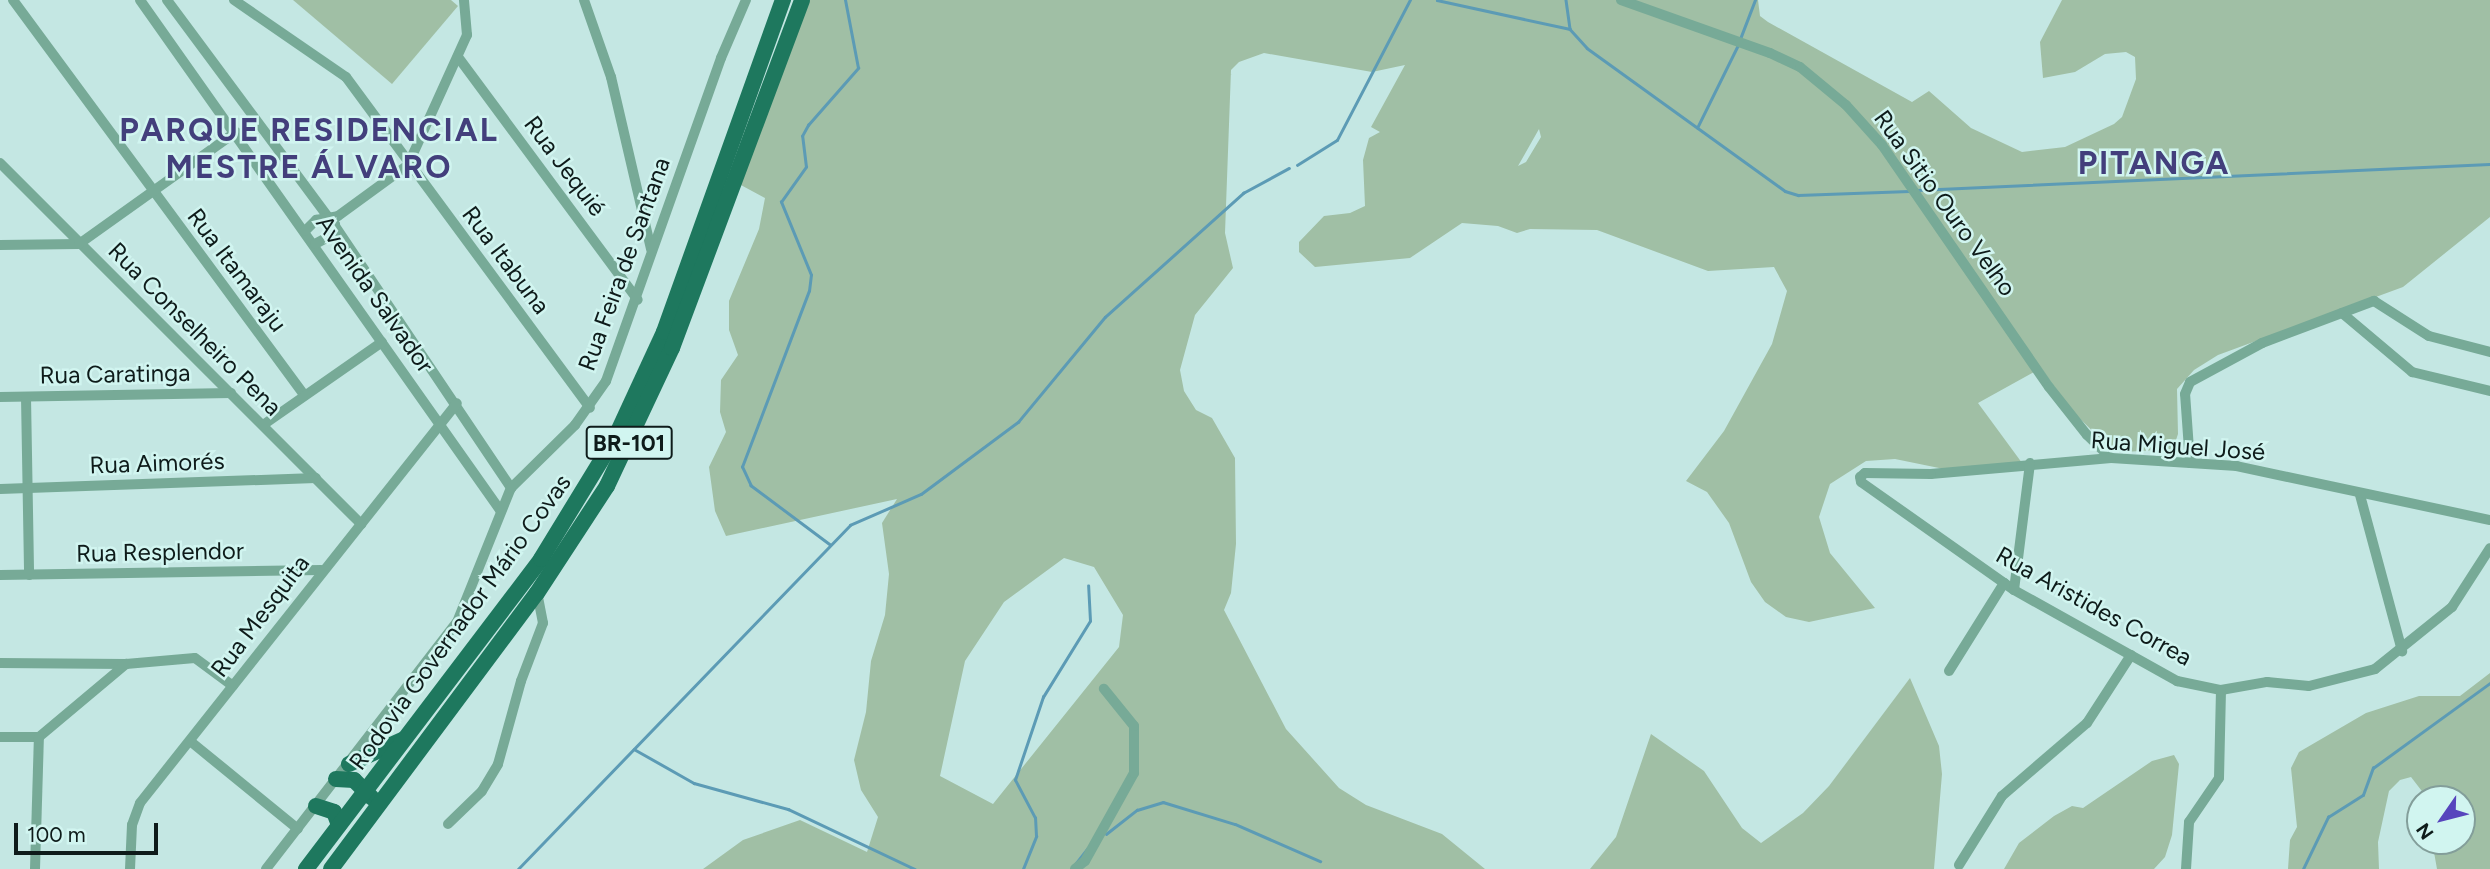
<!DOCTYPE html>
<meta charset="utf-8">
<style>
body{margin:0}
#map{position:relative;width:2490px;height:869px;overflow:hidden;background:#c4e7e3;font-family:Figtree,sans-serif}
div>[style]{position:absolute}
.green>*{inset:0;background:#a0bfa5}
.stream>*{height:2.5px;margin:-1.25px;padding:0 1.25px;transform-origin:1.25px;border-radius:1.25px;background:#5c9bb5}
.minor>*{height:10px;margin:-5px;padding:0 5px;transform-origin:5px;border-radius:5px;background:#77aa97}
.primary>*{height:16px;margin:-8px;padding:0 8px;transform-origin:8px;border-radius:8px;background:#1e785e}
span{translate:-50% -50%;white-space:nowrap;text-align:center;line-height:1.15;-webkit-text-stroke:5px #d1f5f0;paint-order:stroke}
.shield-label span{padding:2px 5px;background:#d1f5f0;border:2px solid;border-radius:5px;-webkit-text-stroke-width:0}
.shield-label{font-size:23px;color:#0e1b1a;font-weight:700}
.street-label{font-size:24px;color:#0e1b1a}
.district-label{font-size:32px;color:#433f7c;font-weight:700;letter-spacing:2px}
.north{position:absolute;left:2406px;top:785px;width:70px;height:70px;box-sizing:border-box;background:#d1f5f0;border:2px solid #839e9a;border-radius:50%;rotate:235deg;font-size:19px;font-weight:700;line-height:28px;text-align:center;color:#0e1b1a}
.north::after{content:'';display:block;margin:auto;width:24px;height:32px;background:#5745bd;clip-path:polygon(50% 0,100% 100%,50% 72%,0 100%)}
.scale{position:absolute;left:14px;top:823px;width:144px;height:32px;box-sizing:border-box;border:4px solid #0e1b1a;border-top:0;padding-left:9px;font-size:21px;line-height:24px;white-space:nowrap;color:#0e1b1a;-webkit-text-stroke:5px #d1f5f0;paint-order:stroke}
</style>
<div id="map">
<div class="green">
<div style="clip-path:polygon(293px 0,451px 0,458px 6px,392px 84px)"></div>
<div style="clip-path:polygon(evenodd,806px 0,1758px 0,1760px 16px,1768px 22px,1912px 102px,1929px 91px,1971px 128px,2022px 152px,2065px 147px,2114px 124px,2122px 117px,2136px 79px,2135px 57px,2126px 52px,2105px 54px,2075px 72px,2043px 78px,2040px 42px,2062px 0,2490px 0,2490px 217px,2403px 287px,2218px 355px,2194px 370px,2177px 389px,2178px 434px,2173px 449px,2124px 452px,2108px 446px,2072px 411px,2041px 368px,1978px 403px,2025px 467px,1944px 469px,1895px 459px,1866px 461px,1830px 484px,1819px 517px,1830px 553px,1875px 608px,1809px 622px,1786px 617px,1765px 602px,1751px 582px,1729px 523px,1707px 492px,1686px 481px,1724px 431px,1772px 344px,1787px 291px,1774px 267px,1708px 271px,1597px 230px,1530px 229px,1517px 233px,1498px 226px,1462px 223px,1410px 258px,1315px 267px,1299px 252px,1299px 242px,1324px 216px,1350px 213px,1365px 206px,1363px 160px,1369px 138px,1380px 132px,1371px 127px,1405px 65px,1372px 72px,1264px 53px,1239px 62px,1231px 70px,1225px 233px,1233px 268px,1195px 315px,1180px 370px,1184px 391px,1196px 410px,1212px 418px,1235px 458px,1236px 544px,1231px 593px,1224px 610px,1286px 729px,1339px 788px,1366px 805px,1442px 834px,1485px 869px,703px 869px,743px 840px,800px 820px,867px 852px,878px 817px,861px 790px,854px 760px,866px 712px,871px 661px,885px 615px,889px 574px,882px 523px,897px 499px,726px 536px,715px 511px,709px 467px,726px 432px,720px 412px,721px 380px,738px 355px,729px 330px,729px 301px,759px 229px,765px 198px,739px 184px,806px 0,1539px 129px,1541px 137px,1526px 162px,1518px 166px,1539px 129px,806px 0,1064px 558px,1094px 567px,1123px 615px,1119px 647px,993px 804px,940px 776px,965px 661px,1004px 602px,1064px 558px)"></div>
<div style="clip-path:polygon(2490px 673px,2490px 869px,2437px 869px,2432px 841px,2462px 841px,2462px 799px,2428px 799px,2411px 777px,2400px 780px,2389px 791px,2378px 842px,2379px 869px,2288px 869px,2290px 840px,2297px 827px,2291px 768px,2299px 752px,2366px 713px,2419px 696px,2460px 696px)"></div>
<div style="clip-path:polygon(1910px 678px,1939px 746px,1942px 774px,1934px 869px,1590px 869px,1616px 837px,1651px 734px,1704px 771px,1742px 828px,1761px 843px,1803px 813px,1829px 786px)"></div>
<div style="clip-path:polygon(2174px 755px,2179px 764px,2172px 835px,2165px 857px,2154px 869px,2004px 869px,2019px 843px,2054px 816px,2072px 806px,2083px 808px,2152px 761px)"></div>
</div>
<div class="stream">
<div style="left:1437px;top:0;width:136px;rotate:12.3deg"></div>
<div style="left:1566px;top:0;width:29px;rotate:82deg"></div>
<div style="left:1570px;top:29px;width:25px;rotate:48deg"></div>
<div style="left:1587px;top:48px;width:244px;rotate:35.8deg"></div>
<div style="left:1785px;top:191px;width:14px;rotate:17deg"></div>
<div style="left:1798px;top:195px;width:111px;rotate:-2.1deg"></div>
<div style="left:1740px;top:39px;width:42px;rotate:-69deg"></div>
<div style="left:1697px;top:128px;width:93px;rotate:-63.7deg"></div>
<div style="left:1297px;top:165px;width:47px;rotate:-32deg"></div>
<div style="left:1337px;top:140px;width:158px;rotate:-62.5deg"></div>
<div style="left:1917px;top:190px;width:574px;rotate:-2.6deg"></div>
<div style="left:830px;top:545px;width:99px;rotate:-143.2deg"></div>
<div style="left:751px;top:486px;width:21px;rotate:-115deg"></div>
<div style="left:742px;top:467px;width:188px;rotate:-69.2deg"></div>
<div style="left:809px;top:291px;width:16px;rotate:-83deg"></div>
<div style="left:811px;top:275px;width:79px;rotate:-112.3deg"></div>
<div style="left:781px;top:202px;width:43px;rotate:-54.5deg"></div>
<div style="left:806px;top:167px;width:31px;rotate:-97deg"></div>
<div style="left:802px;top:136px;width:13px;rotate:-61deg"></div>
<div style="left:808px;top:125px;width:76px;rotate:-48.7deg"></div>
<div style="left:858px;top:68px;width:69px;rotate:-100.8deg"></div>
<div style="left:634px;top:749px;width:69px;rotate:29.5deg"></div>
<div style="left:694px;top:783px;width:98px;rotate:15.5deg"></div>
<div style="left:788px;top:809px;width:140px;rotate:25.3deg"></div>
<div style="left:1106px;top:834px;width:39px;rotate:-38deg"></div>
<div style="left:1137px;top:810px;width:27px;rotate:-17deg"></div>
<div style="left:1163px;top:802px;width:75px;rotate:17deg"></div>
<div style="left:1235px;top:824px;width:93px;rotate:23.5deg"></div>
<div style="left:1076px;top:863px;width:18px;rotate:-52deg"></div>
<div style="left:518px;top:869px;width:478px;rotate:-46deg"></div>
<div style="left:850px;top:525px;width:77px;rotate:-23.6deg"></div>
<div style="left:921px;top:494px;width:121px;rotate:-36.6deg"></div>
<div style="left:1018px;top:422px;width:136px;rotate:-50.4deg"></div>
<div style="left:1105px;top:317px;width:186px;rotate:-41.9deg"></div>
<div style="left:1243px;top:193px;width:52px;rotate:-28.5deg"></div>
<div style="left:1023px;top:869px;width:35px;rotate:-68deg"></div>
<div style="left:1036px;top:836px;width:18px;rotate:-93deg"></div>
<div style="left:1035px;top:818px;width:43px;rotate:-117.8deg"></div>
<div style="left:1015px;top:780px;width:88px;rotate:-71.4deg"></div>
<div style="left:1043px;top:697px;width:89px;rotate:-58.3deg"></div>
<div style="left:1090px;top:621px;width:35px;rotate:-93deg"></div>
<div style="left:2303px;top:869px;width:58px;rotate:-64.3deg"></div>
<div style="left:2328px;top:817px;width:41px;rotate:-32.2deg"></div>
<div style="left:2363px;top:795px;width:29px;rotate:-70deg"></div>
<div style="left:2373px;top:768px;width:145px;rotate:-36deg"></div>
</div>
<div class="minor">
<div style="left:13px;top:0;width:491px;rotate:53.6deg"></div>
<div style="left:140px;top:0;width:624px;rotate:54.78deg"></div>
<div style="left:167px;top:0;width:282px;rotate:53.4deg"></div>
<div style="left:335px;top:226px;width:316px;rotate:56.1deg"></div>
<div style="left:234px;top:0;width:136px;rotate:34.5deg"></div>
<div style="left:346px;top:77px;width:411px;rotate:53.6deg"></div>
<div style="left:584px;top:0;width:82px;rotate:70.7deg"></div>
<div style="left:611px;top:77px;width:177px;rotate:76.9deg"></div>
<div style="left:1621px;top:0;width:158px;rotate:19.6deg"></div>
<div style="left:1770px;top:53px;width:33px;rotate:25deg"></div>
<div style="left:1800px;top:67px;width:60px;rotate:39.6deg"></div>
<div style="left:1846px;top:105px;width:54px;rotate:48deg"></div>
<div style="left:1882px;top:145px;width:294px;rotate:55.4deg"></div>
<div style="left:2049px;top:387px;width:61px;rotate:51.6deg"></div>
<div style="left:2087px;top:435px;width:33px;rotate:44deg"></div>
<div style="left:458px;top:57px;width:302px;rotate:53.5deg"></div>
<div style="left:0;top:163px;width:511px;rotate:45deg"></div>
<div style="left:305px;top:231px;width:16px;rotate:-45deg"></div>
<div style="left:316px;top:220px;width:22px;rotate:-10deg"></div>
<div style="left:338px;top:216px;width:87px;rotate:-36.1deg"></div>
<div style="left:408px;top:165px;width:143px;rotate:-65.6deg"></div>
<div style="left:467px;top:35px;width:35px;rotate:-95deg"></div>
<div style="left:315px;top:244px;width:17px;rotate:-28deg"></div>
<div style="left:330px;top:236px;width:13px;rotate:-67deg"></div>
<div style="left:0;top:245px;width:79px;rotate:-0.7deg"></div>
<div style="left:79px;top:244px;width:193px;rotate:-35.5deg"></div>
<div style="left:2342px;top:313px;width:92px;rotate:40.1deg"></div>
<div style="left:2412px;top:372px;width:80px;rotate:13.7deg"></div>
<div style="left:0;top:397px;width:231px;rotate:-1deg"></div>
<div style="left:26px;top:397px;width:178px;rotate:89deg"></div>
<div style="left:263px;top:425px;width:145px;rotate:-34.9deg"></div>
<div style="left:2190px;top:463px;width:69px;rotate:-94.1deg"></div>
<div style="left:2185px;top:394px;width:13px;rotate:-67deg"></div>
<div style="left:2190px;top:382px;width:82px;rotate:-28.4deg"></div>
<div style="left:2262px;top:343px;width:120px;rotate:-20.6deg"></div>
<div style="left:2374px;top:301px;width:65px;rotate:32.5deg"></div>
<div style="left:2429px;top:336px;width:63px;rotate:14.7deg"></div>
<div style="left:0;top:489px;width:316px;rotate:-2deg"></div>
<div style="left:2360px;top:495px;width:162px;rotate:74.9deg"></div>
<div style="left:2490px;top:520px;width:259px;rotate:-168deg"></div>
<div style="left:2237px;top:466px;width:126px;rotate:-176.4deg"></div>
<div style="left:2111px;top:458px;width:181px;rotate:174.9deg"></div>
<div style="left:1931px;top:474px;width:66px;rotate:-179.1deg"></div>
<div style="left:1865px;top:473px;width:6px;rotate:141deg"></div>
<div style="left:1860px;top:477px;width:5px;rotate:79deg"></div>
<div style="left:1861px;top:482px;width:187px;rotate:35.2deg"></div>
<div style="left:2014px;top:590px;width:187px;rotate:29.2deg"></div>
<div style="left:2177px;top:681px;width:45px;rotate:11.6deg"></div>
<div style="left:2221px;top:690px;width:47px;rotate:-9.9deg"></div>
<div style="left:2267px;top:682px;width:42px;rotate:5.4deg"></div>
<div style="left:2309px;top:686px;width:68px;rotate:-14.4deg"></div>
<div style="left:2375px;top:669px;width:99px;rotate:-38.8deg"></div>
<div style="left:2452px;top:607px;width:70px;rotate:-57.2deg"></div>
<div style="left:0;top:575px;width:321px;rotate:-0.9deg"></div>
<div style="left:2014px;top:590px;width:128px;rotate:-82.8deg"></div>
<div style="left:0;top:663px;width:126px;rotate:0.5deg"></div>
<div style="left:126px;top:664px;width:69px;rotate:-5deg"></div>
<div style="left:195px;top:658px;width:47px;rotate:36.4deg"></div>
<div style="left:1949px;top:671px;width:104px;rotate:-58deg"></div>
<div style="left:0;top:737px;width:39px"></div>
<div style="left:39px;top:737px;width:114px;rotate:-40deg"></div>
<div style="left:190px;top:741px;width:139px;rotate:39.2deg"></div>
<div style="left:448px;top:824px;width:47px;rotate:-44.1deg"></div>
<div style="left:482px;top:791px;width:31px;rotate:-59deg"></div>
<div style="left:498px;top:764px;width:86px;rotate:-74.5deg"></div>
<div style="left:521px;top:681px;width:62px;rotate:-69.2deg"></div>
<div style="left:543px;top:623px;width:31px;rotate:-101deg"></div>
<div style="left:1959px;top:865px;width:81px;rotate:-58.1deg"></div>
<div style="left:2002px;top:796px;width:112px;rotate:-40.7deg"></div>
<div style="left:2087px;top:723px;width:81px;rotate:-57.1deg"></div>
<div style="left:35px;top:869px;width:132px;rotate:-88.3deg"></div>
<div style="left:130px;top:869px;width:44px;rotate:-87.4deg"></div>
<div style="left:132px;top:825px;width:23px;rotate:-70deg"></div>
<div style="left:140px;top:803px;width:510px;rotate:-51.6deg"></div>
<div style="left:266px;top:869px;width:312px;rotate:-52.3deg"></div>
<div style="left:457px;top:622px;width:144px;rotate:-68.1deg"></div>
<div style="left:511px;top:488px;width:90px;rotate:-44.5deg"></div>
<div style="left:575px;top:425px;width:54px;rotate:-54.8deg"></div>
<div style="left:606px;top:381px;width:343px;rotate:-70.4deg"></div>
<div style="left:721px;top:58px;width:63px;rotate:-66.7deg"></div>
<div style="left:1075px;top:869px;width:13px;rotate:-39deg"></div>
<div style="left:1085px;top:861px;width:101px;rotate:-60.9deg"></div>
<div style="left:1134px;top:773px;width:47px;rotate:-90deg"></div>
<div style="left:1134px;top:726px;width:48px;rotate:-129deg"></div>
<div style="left:2186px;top:869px;width:47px;rotate:-86.3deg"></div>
<div style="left:2189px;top:822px;width:53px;rotate:-55.7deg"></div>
<div style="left:2219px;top:778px;width:88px;rotate:-88.7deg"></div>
</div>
<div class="primary">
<div style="left:349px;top:764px;width:60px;rotate:-24.4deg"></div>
<div style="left:336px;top:779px;width:18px;rotate:3deg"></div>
<div style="left:354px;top:780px;width:25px;rotate:45deg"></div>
<div style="left:316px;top:806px;width:19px;rotate:18deg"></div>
<div style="left:334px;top:812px;width:14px;rotate:69deg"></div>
<div style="left:306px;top:869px;width:389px;rotate:-52.8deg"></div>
<div style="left:541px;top:559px;width:142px;rotate:-58.6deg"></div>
<div style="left:615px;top:438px;width:117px;rotate:-65.2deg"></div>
<div style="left:664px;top:332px;width:353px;rotate:-70.3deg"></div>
<div style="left:331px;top:869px;width:344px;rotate:-53.3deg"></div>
<div style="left:537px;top:593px;width:128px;rotate:-56.8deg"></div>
<div style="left:607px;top:486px;width:153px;rotate:-64.8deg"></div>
<div style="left:672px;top:348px;width:371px;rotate:-69.5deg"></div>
</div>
<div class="shield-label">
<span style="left:629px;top:443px">BR-101</span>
</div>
<div class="street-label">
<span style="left:565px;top:166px;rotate:53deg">Rua Jequié</span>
<span style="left:1945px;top:203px;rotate:54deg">Rua Sitio Ouro Velho</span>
<span style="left:506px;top:260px;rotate:53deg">Rua Itabuna</span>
<span style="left:624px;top:264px;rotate:-70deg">Rua Feira de Santana</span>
<span style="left:237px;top:270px;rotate:53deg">Rua Itamaraju</span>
<span style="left:375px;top:294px;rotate:55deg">Avenida Salvador</span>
<span style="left:195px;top:329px;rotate:45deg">Rua Conselheiro Pena</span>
<span style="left:115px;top:374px;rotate:-1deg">Rua Caratinga</span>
<span style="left:2178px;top:446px;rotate:4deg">Rua Miguel José</span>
<span style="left:157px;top:463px;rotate:-2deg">Rua Aimorés</span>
<span style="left:160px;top:552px;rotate:-1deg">Rua Resplendor</span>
<span style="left:2094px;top:606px;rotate:29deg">Rua Aristides Correa</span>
<span style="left:260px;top:616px;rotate:-53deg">Rua Mesquita</span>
<span style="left:460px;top:622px;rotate:-54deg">Rodovia Governador Mário Covas</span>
</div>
<div class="district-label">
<span style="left:309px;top:149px">PARQUE RESIDENCIAL<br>MESTRE ÁLVARO</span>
<span style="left:2154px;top:163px">PITANGA</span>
</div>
<div class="north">N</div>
<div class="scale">100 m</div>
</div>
